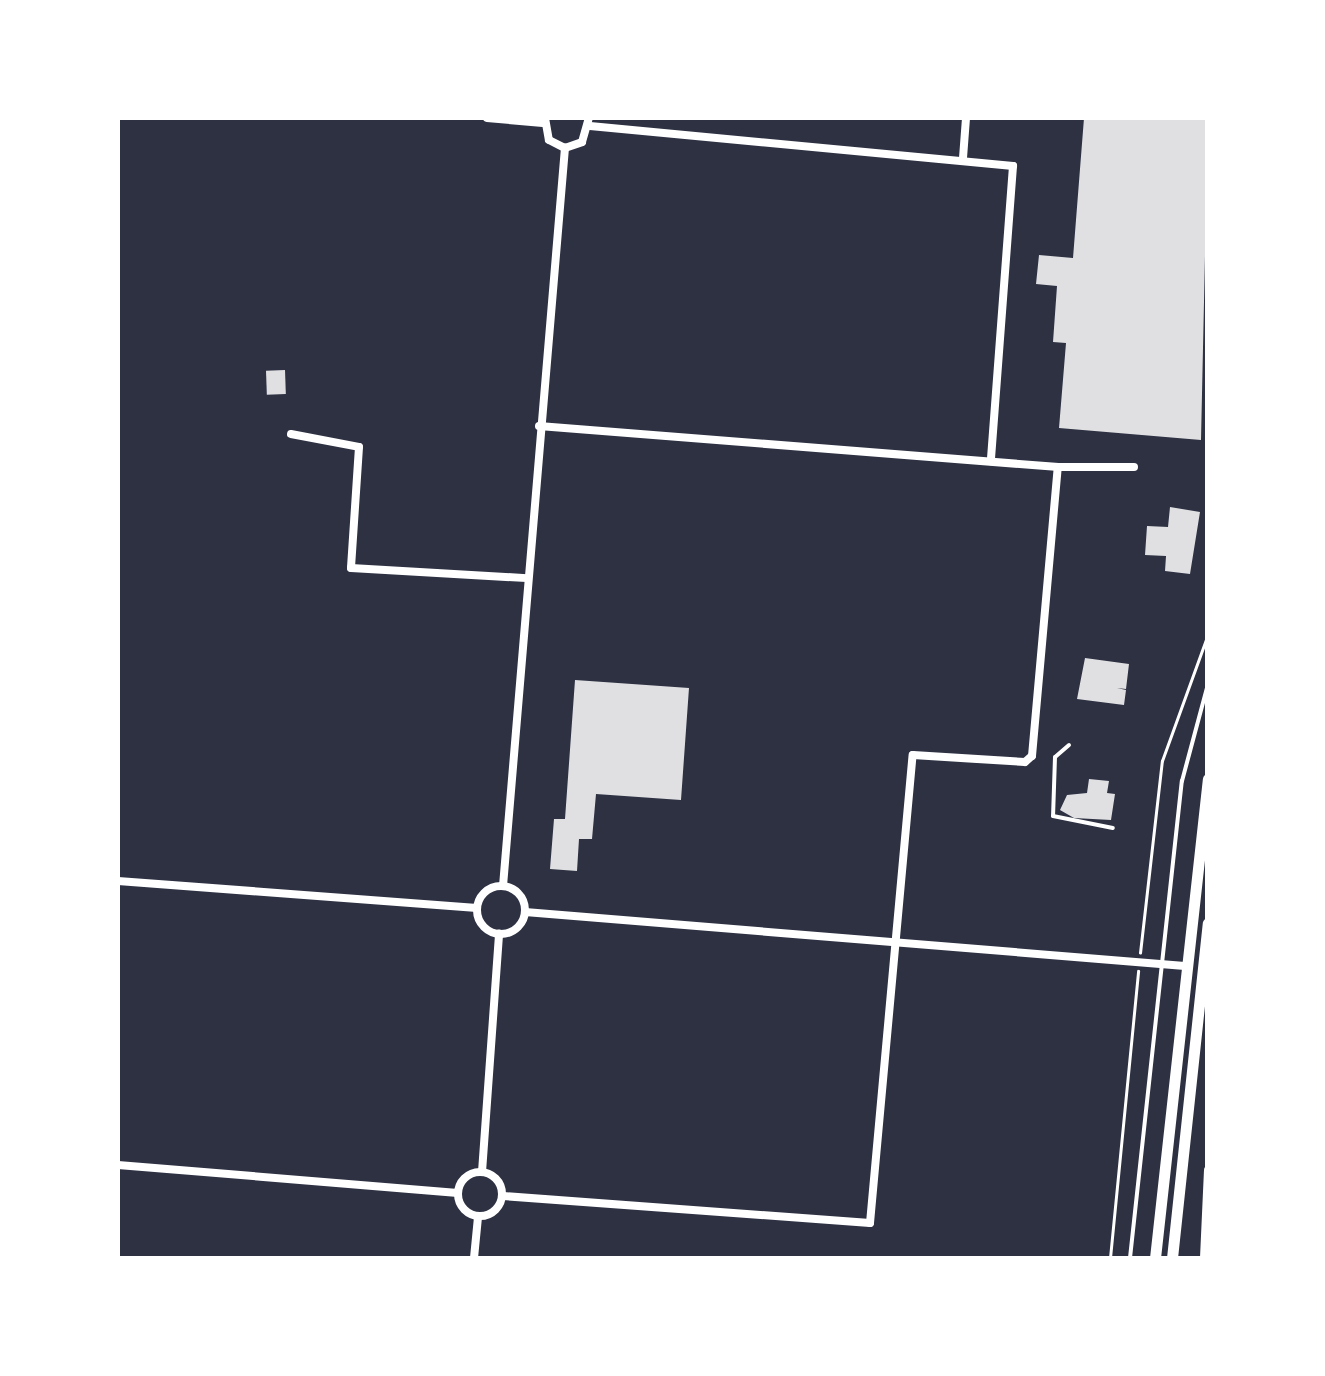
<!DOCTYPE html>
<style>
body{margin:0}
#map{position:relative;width:1325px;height:1376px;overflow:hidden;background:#2d3142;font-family:"PT Sans Narrow",sans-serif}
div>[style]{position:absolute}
.building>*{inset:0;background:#e0e0e3;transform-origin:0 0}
.path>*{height:2.5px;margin:-1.25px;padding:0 1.25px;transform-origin:1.25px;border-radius:1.25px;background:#fff}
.service>*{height:4px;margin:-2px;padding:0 2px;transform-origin:2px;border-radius:2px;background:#fff}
.minor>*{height:8px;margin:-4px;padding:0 4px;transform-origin:4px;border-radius:4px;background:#fff}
.minor>.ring{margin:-4px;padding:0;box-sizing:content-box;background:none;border:8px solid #fff;border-radius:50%}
.primary>*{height:11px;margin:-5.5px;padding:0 5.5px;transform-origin:5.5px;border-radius:5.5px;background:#fff}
span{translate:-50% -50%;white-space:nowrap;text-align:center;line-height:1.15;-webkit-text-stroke:10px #fff;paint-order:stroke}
.frame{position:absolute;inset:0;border:120px solid #fff;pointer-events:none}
</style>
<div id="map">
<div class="building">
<div style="clip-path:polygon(1084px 118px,1208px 118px,1201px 440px,1059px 428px,1066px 343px,1053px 342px,1057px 286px,1036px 284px,1039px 255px,1073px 258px)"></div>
<div style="left:285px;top:370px;width:24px;height:19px;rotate:88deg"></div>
<div style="clip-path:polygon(1170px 507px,1200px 512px,1190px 574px,1165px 571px,1166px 556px,1145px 555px,1147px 526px,1168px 527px)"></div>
<div style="clip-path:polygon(1085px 658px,1129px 664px,1126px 689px,1117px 688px,1126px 690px,1124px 705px,1077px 699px)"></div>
<div style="clip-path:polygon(575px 680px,689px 688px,681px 800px,596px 794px,592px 839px,579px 839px,577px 871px,550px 869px,554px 819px,565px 819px)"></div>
<div style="clip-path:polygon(1089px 779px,1109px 781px,1107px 793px,1115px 794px,1111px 820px,1074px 818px,1060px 810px,1067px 795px,1087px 793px)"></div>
</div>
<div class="path">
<div style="left:1140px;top:953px;width:193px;rotate:-83.5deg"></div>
<div style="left:1162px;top:761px;width:135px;rotate:-70.1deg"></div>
<div style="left:1110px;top:1258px;width:288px;rotate:-84.4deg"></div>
</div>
<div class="service">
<div style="left:1069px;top:745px;width:18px;rotate:139deg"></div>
<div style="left:1055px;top:757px;width:59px;rotate:91.9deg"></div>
<div style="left:1053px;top:816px;width:61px;rotate:11.3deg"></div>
<div style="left:1130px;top:1258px;width:480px;rotate:-83.8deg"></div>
<div style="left:1182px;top:781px;width:100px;rotate:-75deg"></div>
</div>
<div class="minor">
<div style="left:487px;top:118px;width:56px;rotate:5.1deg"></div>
<div style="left:545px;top:118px;width:22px;rotate:80deg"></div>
<div style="left:549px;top:140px;width:18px;rotate:27deg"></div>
<div style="left:565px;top:148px;width:18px;rotate:-19deg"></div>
<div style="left:582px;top:142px;width:25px;rotate:-74deg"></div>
<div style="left:590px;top:126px;width:425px;rotate:5.4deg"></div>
<div style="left:1013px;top:166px;width:296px;rotate:94.3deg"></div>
<div style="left:963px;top:158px;width:40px;rotate:-85.7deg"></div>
<div style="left:539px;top:426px;width:521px;rotate:4.52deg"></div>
<div style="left:1058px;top:467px;width:76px"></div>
<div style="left:291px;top:434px;width:69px;rotate:10.8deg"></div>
<div style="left:359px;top:447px;width:121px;rotate:93.8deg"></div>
<div style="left:351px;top:568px;width:176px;rotate:3.3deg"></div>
<div style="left:118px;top:881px;width:360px;rotate:4.3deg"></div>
<div style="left:503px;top:886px;width:741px;rotate:-85.2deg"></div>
<div class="ring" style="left:477px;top:886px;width:40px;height:40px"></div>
<div style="left:525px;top:912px;width:662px;rotate:4.68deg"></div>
<div style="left:118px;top:1165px;width:341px;rotate:4.7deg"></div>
<div class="ring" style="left:458px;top:1172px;width:36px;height:36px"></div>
<div style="left:482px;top:1172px;width:239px;rotate:-85.9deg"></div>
<div style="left:503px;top:1196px;width:368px;rotate:4.2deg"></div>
<div style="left:870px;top:1223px;width:470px;rotate:-84.8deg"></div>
<div style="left:913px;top:755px;width:112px;rotate:3.6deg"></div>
<div style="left:1025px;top:762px;width:9px;rotate:-41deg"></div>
<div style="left:1032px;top:756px;width:290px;rotate:-84.9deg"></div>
<div style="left:474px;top:1258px;width:41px;rotate:-84.4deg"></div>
<div style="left:1204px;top:1258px;width:88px;rotate:-87.4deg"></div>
</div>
<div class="primary">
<div style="left:1155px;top:1258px;width:482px;rotate:-83.7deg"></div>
<div style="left:1172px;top:1258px;width:337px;rotate:-83.9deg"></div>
</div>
<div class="frame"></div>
</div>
